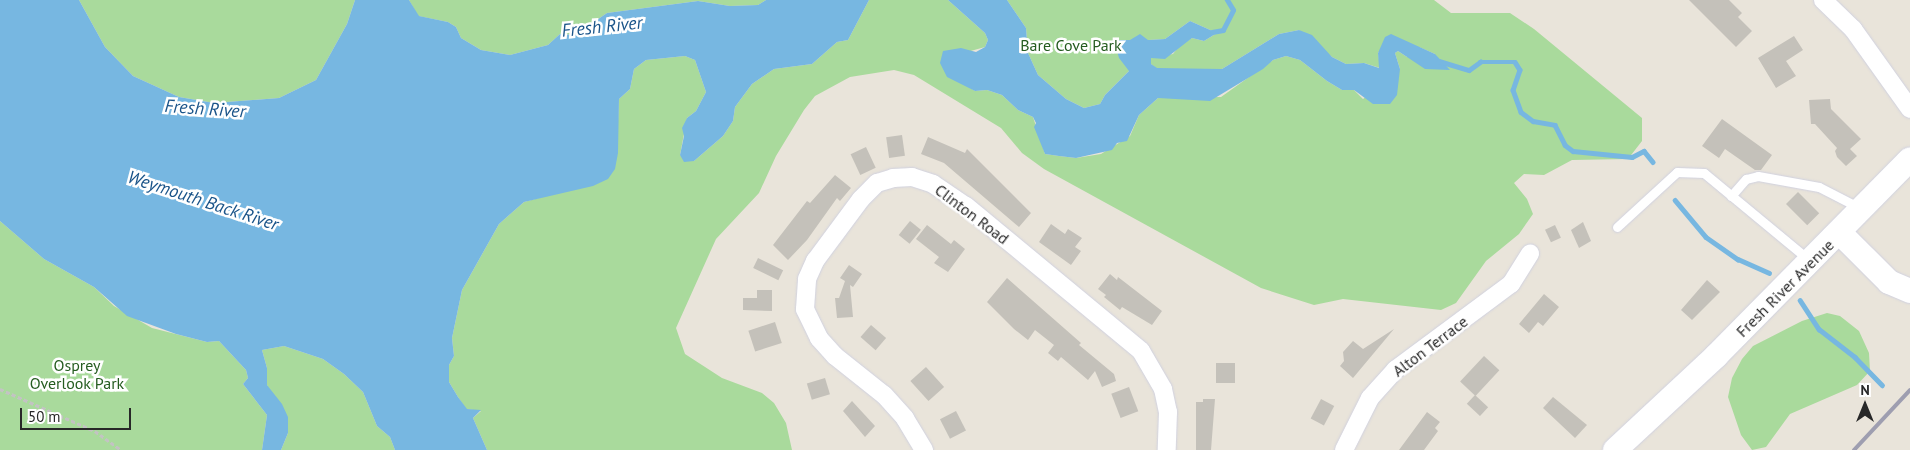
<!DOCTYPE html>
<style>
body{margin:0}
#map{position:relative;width:1910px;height:450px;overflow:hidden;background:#e9e4da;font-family:"PT Sans",sans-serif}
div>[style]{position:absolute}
.green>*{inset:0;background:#a9da9c}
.water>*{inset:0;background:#77b7e1}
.stream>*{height:4.5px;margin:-2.25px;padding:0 2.25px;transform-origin:2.25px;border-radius:2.25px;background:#77b7e1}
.building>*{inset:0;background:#c4c1ba;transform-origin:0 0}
.path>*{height:2.5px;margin-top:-1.25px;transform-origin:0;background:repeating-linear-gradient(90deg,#c3c3c3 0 4px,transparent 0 6.5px)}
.roads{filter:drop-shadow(0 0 1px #d0d1df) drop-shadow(0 0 1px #d0d1df)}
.lane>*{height:9px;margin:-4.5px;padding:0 4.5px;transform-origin:4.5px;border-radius:4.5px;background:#fff}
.street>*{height:18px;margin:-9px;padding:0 9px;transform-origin:9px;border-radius:9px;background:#fff}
.secondary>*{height:24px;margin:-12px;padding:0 12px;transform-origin:12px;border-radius:12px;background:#fff}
.rail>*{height:4px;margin:-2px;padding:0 2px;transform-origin:2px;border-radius:2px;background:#9e9eb0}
span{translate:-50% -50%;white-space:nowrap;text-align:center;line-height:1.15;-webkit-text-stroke:5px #fff;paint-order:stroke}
.park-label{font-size:16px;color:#255c20}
.street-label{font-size:16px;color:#282828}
.water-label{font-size:18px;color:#1a5489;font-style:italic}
.north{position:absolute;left:1840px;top:380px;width:50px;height:50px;-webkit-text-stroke:4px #fff;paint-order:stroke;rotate:0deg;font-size:14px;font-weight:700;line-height:20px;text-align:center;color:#282828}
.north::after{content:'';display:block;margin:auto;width:18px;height:22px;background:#282828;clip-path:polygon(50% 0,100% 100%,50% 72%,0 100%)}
.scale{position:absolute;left:20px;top:408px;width:111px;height:22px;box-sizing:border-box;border:2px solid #282828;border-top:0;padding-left:6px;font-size:15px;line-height:18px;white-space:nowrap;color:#282828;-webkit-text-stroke:4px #fff;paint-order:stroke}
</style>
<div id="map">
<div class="green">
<div style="clip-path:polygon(79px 0,355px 0,347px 24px,316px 80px,279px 98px,214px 103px,179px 97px,133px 76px,105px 47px)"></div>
<div style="clip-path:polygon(409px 0,766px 0,758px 5px,730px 6px,698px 1px,607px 13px,575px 35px,560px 34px,548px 45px,510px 55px,481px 50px,461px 38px,456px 27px,448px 22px,418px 16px)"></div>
<div style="clip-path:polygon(869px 0,948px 0,985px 33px,988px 40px,985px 47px,967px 52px,956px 79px,975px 91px,987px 90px,1002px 95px,1018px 110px,1033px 117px,1045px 154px,1059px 156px,1076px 158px,1101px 154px,1130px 136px,1139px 115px,1158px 98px,1221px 97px,1273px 60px,1286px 56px,1300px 60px,1327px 81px,1342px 90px,1354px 90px,1363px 99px,1400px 69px,1395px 53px,1398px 51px,1407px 57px,1435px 54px,1419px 47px,1378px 52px,1380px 68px,1364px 63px,1346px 64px,1332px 57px,1299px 30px,1279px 34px,1222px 69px,1157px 69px,1151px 64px,1151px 58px,1173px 54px,1180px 45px,1192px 38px,1204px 41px,1217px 33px,1190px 21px,1165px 39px,1148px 40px,1129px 71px,1105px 95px,1100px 104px,1084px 108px,1066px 99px,1038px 75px,1028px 53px,1026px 28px,1007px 0,1434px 0,1451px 13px,1510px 13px,1534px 29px,1642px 118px,1642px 141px,1628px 159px,1572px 160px,1544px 175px,1524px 174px,1514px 183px,1527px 199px,1533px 214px,1519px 234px,1486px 261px,1456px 303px,1441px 310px,1343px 299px,1314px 305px,1261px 288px,1044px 169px,1022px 153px,1001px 128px,914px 75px,894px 70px,850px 77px,815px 96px,804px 110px,776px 156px,759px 193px,716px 239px,676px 328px,685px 354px,722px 378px,762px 393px,774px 403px,786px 423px,792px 450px,487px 450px,473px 418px,481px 411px,466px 409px,458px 397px,449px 382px,449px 365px,454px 356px,452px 338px,462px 290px,499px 224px,524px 202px,557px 193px,618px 121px,619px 99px,630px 89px,634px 69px,646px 60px,685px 56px,695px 60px,706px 92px,696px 111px,687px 118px,680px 155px,694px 161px,723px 136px,733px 121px,735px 107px,752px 84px,774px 69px,812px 64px,837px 42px,848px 40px)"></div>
<div style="clip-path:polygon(0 221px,44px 259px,94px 287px,114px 306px,152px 328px,207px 342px,219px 341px,246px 370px,248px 378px,243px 384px,267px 415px,262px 450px,0 450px)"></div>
<div style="clip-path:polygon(1827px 313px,1840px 316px,1859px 331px,1869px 353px,1870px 371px,1857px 385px,1790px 414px,1766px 447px,1752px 450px,1741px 435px,1728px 397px,1732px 378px,1742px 359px,1753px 346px,1802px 321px)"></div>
<div style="clip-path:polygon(284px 346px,323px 359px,344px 374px,363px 392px,377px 426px,390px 437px,395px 450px,281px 450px,288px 433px,267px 385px,267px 368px,262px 350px)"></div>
</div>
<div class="water">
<div style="clip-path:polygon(0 0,79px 0,105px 47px,133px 76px,179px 97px,214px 103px,279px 98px,316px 80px,347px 24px,355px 0,409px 0,419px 16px,448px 22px,456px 27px,461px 38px,481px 50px,510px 55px,548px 45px,560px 34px,575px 35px,607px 13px,698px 1px,730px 6px,758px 5px,766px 0,869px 0,848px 40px,837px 42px,812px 64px,774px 69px,752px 84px,735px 107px,733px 121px,723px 136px,694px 161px,684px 162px,680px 155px,684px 136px,682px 128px,687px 118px,696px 111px,706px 92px,695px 60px,685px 56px,646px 60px,634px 69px,630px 89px,619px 99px,618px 153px,615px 169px,608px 179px,593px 186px,524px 202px,499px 224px,462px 290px,452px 338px,454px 356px,449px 365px,449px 382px,458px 397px,467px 409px,481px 410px,473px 418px,487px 450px,395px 450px,390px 437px,377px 426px,363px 392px,344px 374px,323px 359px,284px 346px,262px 350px,267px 368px,267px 385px,282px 404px,288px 417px,288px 433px,281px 450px,262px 450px,267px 415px,243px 384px,248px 378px,246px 370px,219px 341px,207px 342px,176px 334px,127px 316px,94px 287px,44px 259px,0 221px)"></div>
<div style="clip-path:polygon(948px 0,1007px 0,1026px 28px,1028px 53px,1038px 75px,1066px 99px,1084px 108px,1100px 104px,1105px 95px,1129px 71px,1119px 58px,1114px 40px,1130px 40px,1140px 34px,1148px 40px,1165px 39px,1190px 21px,1217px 33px,1204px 41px,1192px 38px,1165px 59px,1151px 58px,1151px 64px,1157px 68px,1222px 69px,1279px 34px,1299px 30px,1312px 35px,1332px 57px,1346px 64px,1364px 63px,1379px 68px,1378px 53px,1385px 37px,1391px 34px,1435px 54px,1450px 70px,1425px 69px,1398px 51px,1395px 53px,1400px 69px,1397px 95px,1390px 104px,1373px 104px,1354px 90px,1342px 90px,1327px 81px,1300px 60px,1286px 56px,1273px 60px,1263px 69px,1210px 101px,1158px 98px,1139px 115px,1127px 141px,1117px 143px,1112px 150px,1076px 158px,1059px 156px,1045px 154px,1034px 127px,1036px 123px,1033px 117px,1018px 110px,1002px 95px,987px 90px,975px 91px,947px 77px,940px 63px,943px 51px,961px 48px,976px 52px,985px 47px,988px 40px,985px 33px)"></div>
</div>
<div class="stream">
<div style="left:1212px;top:32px;width:11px;rotate:-10deg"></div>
<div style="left:1223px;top:30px;width:22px;rotate:-63deg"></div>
<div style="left:1233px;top:10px;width:12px;rotate:-121deg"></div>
<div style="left:1439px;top:61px;width:31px;rotate:17deg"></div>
<div style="left:1469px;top:70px;width:14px;rotate:-36deg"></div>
<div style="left:1480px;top:62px;width:35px"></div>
<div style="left:1515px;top:62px;width:9px;rotate:58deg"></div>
<div style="left:1520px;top:70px;width:21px;rotate:109deg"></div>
<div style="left:1513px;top:90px;width:23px;rotate:70deg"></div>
<div style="left:1521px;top:112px;width:15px;rotate:37deg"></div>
<div style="left:1533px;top:121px;width:22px;rotate:10deg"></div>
<div style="left:1555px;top:125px;width:22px;rotate:63deg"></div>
<div style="left:1565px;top:145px;width:10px;rotate:37deg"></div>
<div style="left:1573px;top:151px;width:59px;rotate:5.8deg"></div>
<div style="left:1632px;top:157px;width:13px;rotate:-27deg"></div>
<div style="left:1644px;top:151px;width:14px;rotate:51deg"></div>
<div style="left:1675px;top:200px;width:48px;rotate:50deg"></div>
<div style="left:1706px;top:237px;width:39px;rotate:35deg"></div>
<div style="left:1738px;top:259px;width:34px;rotate:24deg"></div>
<div style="left:1800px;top:300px;width:35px;rotate:57deg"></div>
<div style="left:1819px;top:329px;width:46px;rotate:37.9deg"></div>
<div style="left:1855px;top:357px;width:39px;rotate:46deg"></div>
</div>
<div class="building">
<div style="clip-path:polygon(1689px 0,1729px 0,1742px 13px,1738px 17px,1752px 31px,1736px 47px)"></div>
<div style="clip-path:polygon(1794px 36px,1803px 50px,1786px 61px,1796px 76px,1776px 88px,1758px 58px)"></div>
<div style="clip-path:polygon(1830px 99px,1831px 109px,1861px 139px,1850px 149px,1857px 156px,1846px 166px,1837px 157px,1835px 151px,1837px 148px,1815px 124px,1811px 124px,1809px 100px)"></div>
<div style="clip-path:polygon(1722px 119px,1772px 155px,1761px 170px,1755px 170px,1725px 149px,1719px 158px,1702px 146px)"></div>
<div style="left:902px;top:135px;width:21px;height:16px;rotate:82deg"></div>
<div style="clip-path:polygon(928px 137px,965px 153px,967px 149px,1031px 213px,1019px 227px,944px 163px,921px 154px)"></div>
<div style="left:866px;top:147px;width:23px;height:17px;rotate:65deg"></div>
<div style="clip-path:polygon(835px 175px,851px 188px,840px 201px,837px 198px,807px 240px,788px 260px,773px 245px,807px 201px,810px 203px)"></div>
<div style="left:1798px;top:192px;width:30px;height:17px;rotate:45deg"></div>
<div style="left:910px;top:221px;width:14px;height:18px;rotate:39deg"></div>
<div style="clip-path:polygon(1583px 222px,1591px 241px,1579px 248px,1571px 230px)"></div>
<div style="clip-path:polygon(1051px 224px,1065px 234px,1068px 229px,1082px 238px,1075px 247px,1081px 251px,1071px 265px,1039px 242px)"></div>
<div style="clip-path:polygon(927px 225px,951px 244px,954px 240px,965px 249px,948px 272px,934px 263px,939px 257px,916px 239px)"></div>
<div style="left:1555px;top:225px;width:14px;height:11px;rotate:65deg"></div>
<div style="left:758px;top:258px;width:28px;height:11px;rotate:26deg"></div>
<div style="clip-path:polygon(849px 265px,862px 274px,853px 287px,850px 285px,853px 317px,837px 318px,835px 298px,839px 298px,845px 281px,840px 278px)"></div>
<div style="clip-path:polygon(1110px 274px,1117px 280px,1118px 277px,1162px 311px,1152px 325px,1122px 307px,1120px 310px,1104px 297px,1106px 295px,1098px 289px)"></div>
<div style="clip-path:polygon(1007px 278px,1081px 343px,1079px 345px,1114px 374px,1116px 381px,1102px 387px,1095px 371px,1088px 380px,1061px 357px,1058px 361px,1048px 353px,1054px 345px,1035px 330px,1028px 340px,1014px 329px,987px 302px)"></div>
<div style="clip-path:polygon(1707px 280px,1720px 292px,1692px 320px,1681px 310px)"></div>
<div style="clip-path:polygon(757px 290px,772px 290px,772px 311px,743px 310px,743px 298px,757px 298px)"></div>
<div style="clip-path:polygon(1544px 294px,1559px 307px,1543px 326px,1538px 322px,1529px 333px,1519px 324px)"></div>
<div style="left:775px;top:322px;width:22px;height:28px;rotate:72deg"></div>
<div style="left:871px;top:325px;width:20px;height:16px;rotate:41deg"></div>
<div style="clip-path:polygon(1394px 329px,1353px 378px,1340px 366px,1344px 361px,1343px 352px,1353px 341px,1363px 349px)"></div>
<div style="left:1484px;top:356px;width:21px;height:35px;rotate:43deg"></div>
<div style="left:1216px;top:363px;width:19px;height:20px"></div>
<div style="left:926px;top:367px;width:27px;height:21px;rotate:48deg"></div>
<div style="left:825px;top:378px;width:17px;height:19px;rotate:73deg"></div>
<div style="left:1129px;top:387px;width:26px;height:19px;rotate:69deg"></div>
<div style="left:1475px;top:395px;width:18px;height:12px;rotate:43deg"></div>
<div style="clip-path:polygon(1553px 397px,1587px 425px,1575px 438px,1543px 408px)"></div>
<div style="clip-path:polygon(1203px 399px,1215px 399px,1211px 450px,1196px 450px,1196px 402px,1203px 402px)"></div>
<div style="left:1321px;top:399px;width:15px;height:22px;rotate:28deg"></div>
<div style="clip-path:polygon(852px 401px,875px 426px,865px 437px,843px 411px)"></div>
<div style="left:956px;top:411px;width:22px;height:18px;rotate:63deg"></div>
<div style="clip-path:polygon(1427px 412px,1440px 422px,1435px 428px,1438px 431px,1424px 450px,1399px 450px)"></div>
</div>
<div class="path">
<div style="left:0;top:389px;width:104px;rotate:23.9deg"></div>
<div style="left:95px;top:431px;width:32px;rotate:36deg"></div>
</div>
<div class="roads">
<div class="lane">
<div style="left:1731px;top:196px;width:23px;rotate:-49deg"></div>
<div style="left:1746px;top:179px;width:12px;rotate:-14deg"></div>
<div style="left:1758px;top:176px;width:62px;rotate:10.2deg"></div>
<div style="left:1819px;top:187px;width:46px;rotate:27.1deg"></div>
<div style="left:1617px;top:227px;width:81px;rotate:-42.5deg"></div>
<div style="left:1677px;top:172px;width:27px;rotate:2deg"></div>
<div style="left:1704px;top:173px;width:136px;rotate:39.6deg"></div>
</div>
<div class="street">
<div style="left:1823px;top:0;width:42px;rotate:44deg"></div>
<div style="left:1853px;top:29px;width:98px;rotate:54.5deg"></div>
<div style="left:924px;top:450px;width:37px;rotate:-121deg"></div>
<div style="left:905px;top:418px;width:31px;rotate:-132deg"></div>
<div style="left:884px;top:395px;width:63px;rotate:-141.5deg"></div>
<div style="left:835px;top:356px;width:24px;rotate:-132deg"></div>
<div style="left:819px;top:338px;width:32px;rotate:-116deg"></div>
<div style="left:805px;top:309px;width:30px;rotate:-86deg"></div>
<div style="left:807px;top:279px;width:20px;rotate:-66deg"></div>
<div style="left:815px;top:261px;width:77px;rotate:-53.4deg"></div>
<div style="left:861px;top:199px;width:23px;rotate:-45deg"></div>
<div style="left:877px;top:183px;width:17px;rotate:-17deg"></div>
<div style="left:893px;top:178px;width:19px;rotate:-3deg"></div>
<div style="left:912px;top:177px;width:22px;rotate:18deg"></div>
<div style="left:933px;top:184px;width:40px;rotate:34deg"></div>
<div style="left:966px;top:206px;width:227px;rotate:39.6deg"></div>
<div style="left:1141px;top:351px;width:44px;rotate:59.9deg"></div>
<div style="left:1163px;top:389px;width:24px;rotate:78deg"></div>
<div style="left:1168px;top:412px;width:38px;rotate:92deg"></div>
<div style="left:1344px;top:450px;width:58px;rotate:-63.4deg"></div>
<div style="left:1370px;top:398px;width:38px;rotate:-48deg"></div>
<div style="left:1395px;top:370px;width:144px;rotate:-36.6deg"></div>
<div style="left:1511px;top:284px;width:36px;rotate:-58deg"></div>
</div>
<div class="secondary">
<div style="left:1840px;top:233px;width:69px;rotate:45deg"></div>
<div style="left:1889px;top:282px;width:23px;rotate:23deg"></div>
<div style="left:1615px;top:450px;width:138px;rotate:-42.9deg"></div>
<div style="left:1716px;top:356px;width:276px;rotate:-45.4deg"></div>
</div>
</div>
<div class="rail">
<div style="left:1854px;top:450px;width:82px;rotate:-47deg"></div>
</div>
<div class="park-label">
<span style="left:1071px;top:45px">Bare Cove Park</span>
<span style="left:77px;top:374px">Osprey<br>Overlook Park</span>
</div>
<div class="street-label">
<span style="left:972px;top:214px;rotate:37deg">Clinton Road</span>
<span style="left:1785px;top:288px;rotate:-45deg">Fresh River Avenue</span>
<span style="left:1430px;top:346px;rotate:-37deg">Alton Terrace</span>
</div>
<div class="water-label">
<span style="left:602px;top:27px;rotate:-6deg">Fresh River</span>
<span style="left:205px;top:109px;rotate:4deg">Fresh River</span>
<span style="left:203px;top:201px;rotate:18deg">Weymouth Back River</span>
</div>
<div class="north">N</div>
<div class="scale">50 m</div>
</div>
